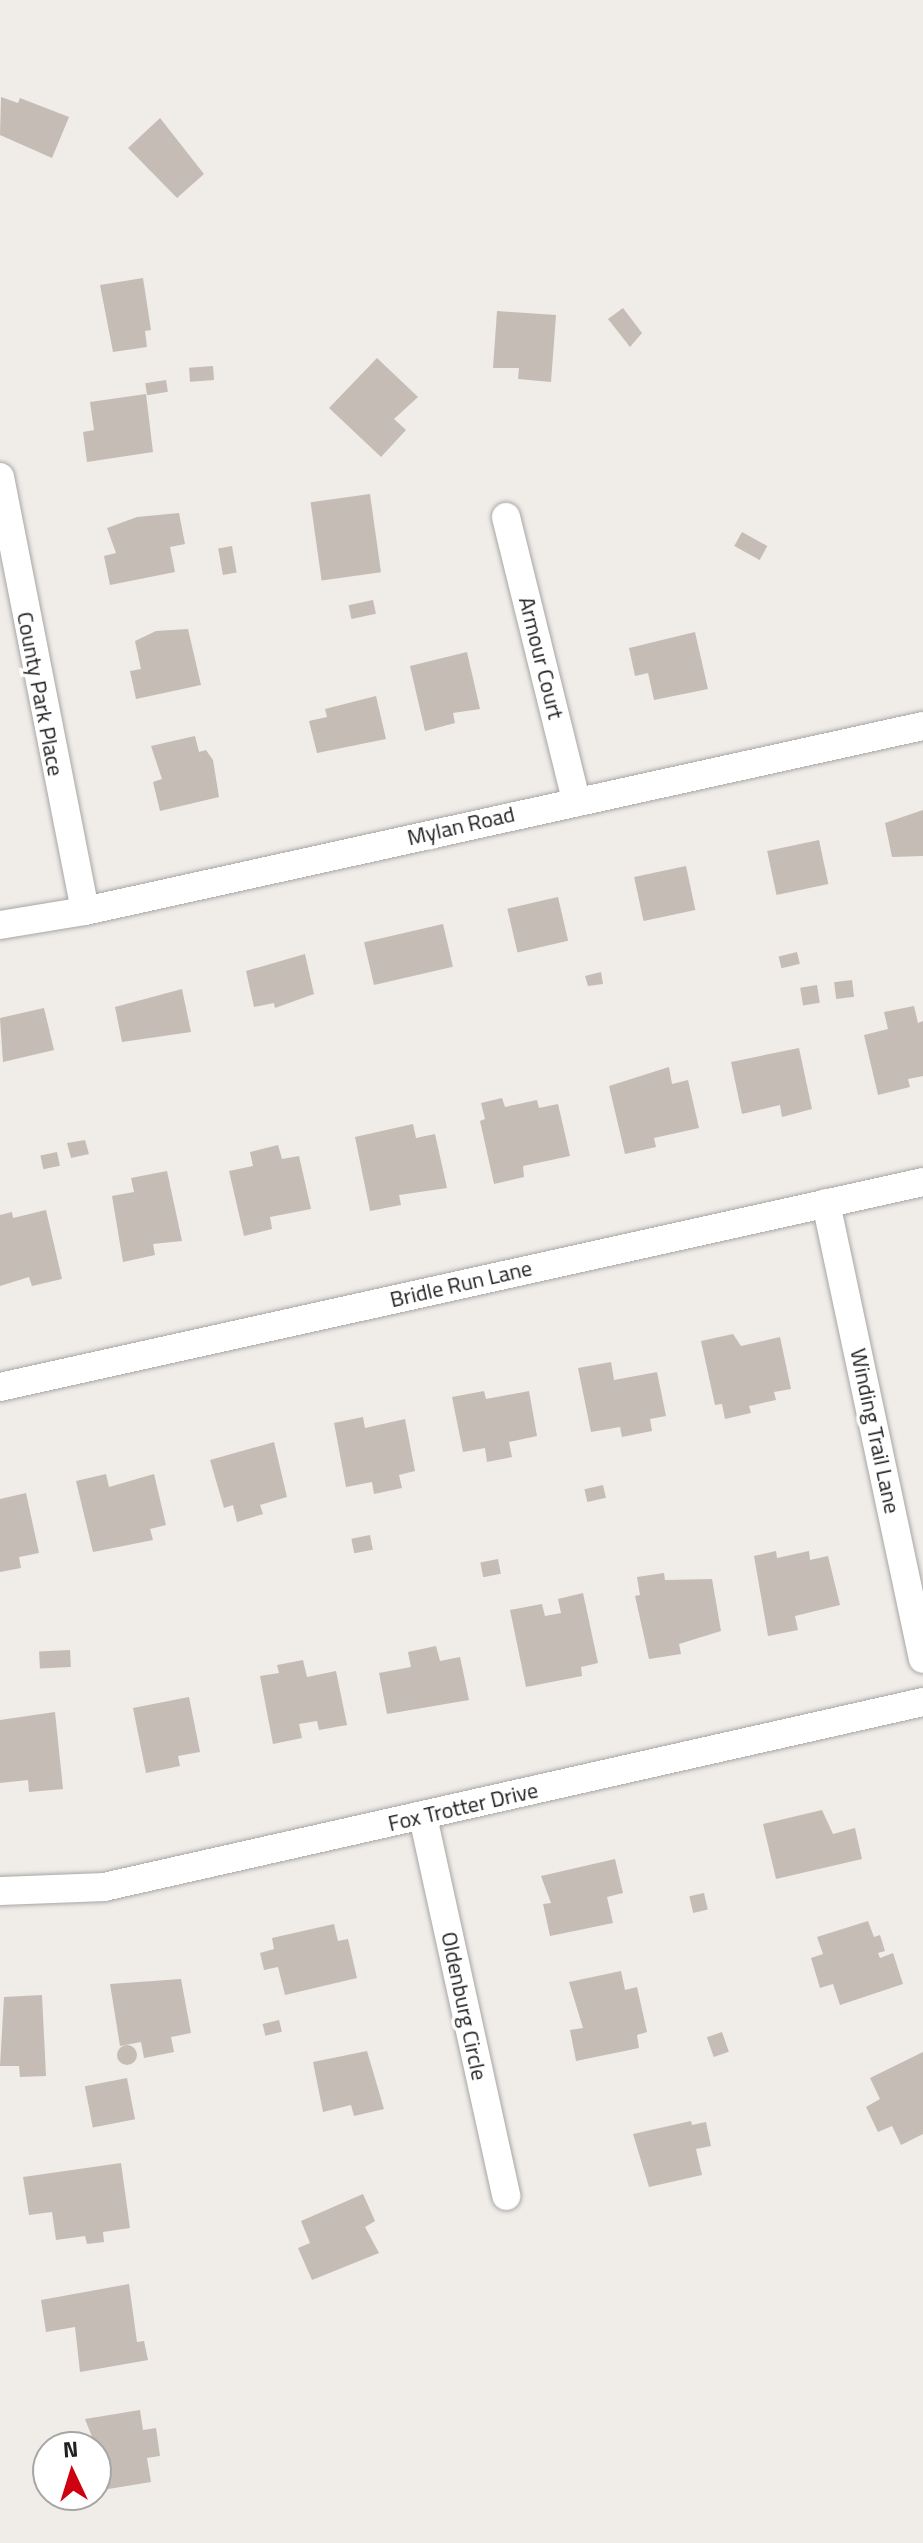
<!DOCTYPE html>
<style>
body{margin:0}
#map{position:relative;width:923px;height:2543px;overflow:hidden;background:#f0ece7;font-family:"Titillium Web",sans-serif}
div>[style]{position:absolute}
.building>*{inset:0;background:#c5bcb6;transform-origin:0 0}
.round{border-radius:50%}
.roads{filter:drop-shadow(0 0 2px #a7a7a7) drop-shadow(0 0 2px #a7a7a7)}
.minor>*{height:28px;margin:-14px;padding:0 14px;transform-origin:14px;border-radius:14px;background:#fff}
span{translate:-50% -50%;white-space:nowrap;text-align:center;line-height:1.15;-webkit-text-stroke:7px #fff;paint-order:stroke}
.street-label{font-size:22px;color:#202020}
.north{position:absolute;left:32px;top:2431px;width:80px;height:80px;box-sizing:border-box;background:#fff;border:2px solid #a6a6a6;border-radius:50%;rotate:356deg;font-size:22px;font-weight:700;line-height:32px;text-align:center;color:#202020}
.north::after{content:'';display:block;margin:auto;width:28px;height:36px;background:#cf0111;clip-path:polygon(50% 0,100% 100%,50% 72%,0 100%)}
</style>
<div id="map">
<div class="building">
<div style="clip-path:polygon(1px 97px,18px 103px,20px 98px,69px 117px,52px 158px,0 135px)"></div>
<div style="clip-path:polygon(160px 118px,204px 174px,177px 198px,128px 148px)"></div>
<div style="clip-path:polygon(143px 278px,151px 330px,145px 331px,147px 347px,113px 352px,100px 285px)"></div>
<div style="clip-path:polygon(623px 308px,642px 333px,630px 347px,608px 319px)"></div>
<div style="clip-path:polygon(497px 311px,556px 315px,551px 382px,518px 379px,519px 368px,493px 368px)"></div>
<div style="clip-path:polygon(377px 358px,418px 397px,394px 419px,406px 430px,381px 457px,329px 408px)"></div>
<div style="left:213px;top:366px;width:14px;height:24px;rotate:86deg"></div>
<div style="left:166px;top:380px;width:12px;height:21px;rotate:81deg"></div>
<div style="clip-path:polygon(146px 394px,153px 452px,87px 462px,83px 432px,94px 430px,90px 402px)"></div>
<div style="left:370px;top:494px;width:79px;height:60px;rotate:82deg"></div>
<div style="clip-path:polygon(179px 513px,185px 544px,170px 547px,175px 572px,110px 585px,104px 556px,116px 553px,107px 528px,137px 517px)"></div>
<div style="left:742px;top:532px;width:29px;height:16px;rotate:29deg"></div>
<div style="left:232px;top:546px;width:27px;height:14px;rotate:80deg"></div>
<div style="left:373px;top:600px;width:14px;height:25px;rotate:78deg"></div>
<div style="clip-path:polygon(188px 629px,201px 685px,136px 699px,130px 671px,141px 669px,135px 641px,156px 631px)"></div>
<div style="clip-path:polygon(695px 632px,708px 689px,654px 700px,648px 673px,635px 676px,629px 648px)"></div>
<div style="clip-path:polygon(467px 652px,480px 709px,453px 713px,455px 723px,425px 731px,410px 666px)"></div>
<div style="clip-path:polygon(376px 696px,386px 739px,317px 753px,309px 721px,327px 717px,325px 709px)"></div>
<div style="clip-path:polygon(195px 736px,199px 752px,206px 750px,213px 760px,219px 797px,160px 811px,153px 782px,162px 779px,151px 746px)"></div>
<div style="clip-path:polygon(923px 810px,923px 856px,892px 857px,885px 823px)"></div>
<div style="left:819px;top:840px;width:45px;height:53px;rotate:78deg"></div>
<div style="left:686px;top:866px;width:45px;height:53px;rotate:78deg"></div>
<div style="left:558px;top:897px;width:45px;height:52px;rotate:77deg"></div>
<div style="left:443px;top:924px;width:44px;height:81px;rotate:77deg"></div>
<div style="left:797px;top:952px;width:12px;height:19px;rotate:76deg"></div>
<div style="clip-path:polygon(305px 954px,314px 994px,275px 1008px,274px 1003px,254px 1007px,246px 971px)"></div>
<div style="clip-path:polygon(601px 972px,603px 984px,588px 986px,585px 976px)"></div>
<div style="left:852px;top:980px;width:17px;height:18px;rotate:83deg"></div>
<div style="left:817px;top:985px;width:18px;height:17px;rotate:81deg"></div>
<div style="clip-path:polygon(182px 989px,191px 1032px,122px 1042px,115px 1007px)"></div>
<div style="clip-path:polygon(914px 1006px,918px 1023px,923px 1021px,923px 1076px,908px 1079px,910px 1087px,878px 1095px,864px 1035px,888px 1029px,884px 1012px)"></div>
<div style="clip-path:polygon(44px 1008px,54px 1050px,3px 1062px,0 1018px)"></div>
<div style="clip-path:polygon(799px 1048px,812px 1109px,782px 1117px,780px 1105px,742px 1114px,731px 1062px)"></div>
<div style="clip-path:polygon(669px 1067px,672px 1084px,688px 1080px,699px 1128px,654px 1138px,656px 1147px,625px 1154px,609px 1086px)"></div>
<div style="clip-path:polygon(502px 1098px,505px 1107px,537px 1100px,539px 1108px,558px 1104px,570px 1156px,523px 1166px,524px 1177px,494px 1184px,480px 1121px,485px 1119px,481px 1103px)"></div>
<div style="clip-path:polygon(413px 1124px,416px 1138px,435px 1134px,447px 1188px,399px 1195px,401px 1205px,370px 1211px,355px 1137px)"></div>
<div style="clip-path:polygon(85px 1140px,89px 1154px,71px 1158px,67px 1143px)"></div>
<div style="clip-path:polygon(278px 1145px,282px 1159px,299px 1156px,311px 1209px,270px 1217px,272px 1229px,244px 1236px,229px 1171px,253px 1166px,250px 1152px)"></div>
<div style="left:57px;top:1152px;width:14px;height:17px;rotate:78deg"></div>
<div style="clip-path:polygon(167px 1171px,182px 1241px,153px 1244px,155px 1255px,123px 1262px,112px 1196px,134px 1192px,131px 1178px)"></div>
<div style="clip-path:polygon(46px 1210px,62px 1279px,32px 1286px,29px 1277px,0 1286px,0 1215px,12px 1212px,13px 1218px)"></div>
<div style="clip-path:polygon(733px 1334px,741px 1346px,780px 1337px,791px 1389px,774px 1392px,776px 1400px,749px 1406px,751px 1413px,725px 1419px,722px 1404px,715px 1405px,701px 1341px)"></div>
<div style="clip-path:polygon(611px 1362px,614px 1380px,657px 1372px,666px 1416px,650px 1419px,652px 1431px,622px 1437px,620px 1427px,591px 1432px,578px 1368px)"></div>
<div style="clip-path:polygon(484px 1391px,486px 1399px,529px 1391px,537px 1436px,509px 1442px,512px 1457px,487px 1462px,485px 1448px,463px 1452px,452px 1397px)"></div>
<div style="clip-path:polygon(363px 1417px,365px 1428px,405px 1419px,415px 1471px,399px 1475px,402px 1488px,374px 1494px,372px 1482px,346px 1487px,334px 1423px)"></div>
<div style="clip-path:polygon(274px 1442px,287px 1497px,260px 1505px,263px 1514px,237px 1522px,233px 1505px,224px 1508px,210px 1460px)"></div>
<div style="clip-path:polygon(106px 1474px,109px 1487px,154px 1474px,166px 1525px,150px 1529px,153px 1540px,93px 1552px,76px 1481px)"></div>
<div style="left:603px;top:1485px;width:13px;height:19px;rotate:77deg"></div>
<div style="clip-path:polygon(26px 1493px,39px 1553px,19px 1557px,21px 1568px,0 1572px,0 1499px)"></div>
<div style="left:370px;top:1535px;width:15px;height:19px;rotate:79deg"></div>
<div style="clip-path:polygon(776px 1551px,777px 1558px,809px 1551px,810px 1560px,828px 1556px,840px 1605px,795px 1616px,798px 1630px,768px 1636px,754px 1556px)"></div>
<div style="left:498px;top:1559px;width:15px;height:18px;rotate:79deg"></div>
<div style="clip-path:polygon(664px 1573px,665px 1580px,712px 1579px,721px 1631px,679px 1644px,681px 1654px,649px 1659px,635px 1596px,640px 1595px,637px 1577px)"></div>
<div style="clip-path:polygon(583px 1593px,598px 1663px,581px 1667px,582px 1676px,526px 1687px,510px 1610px,542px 1604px,545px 1616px,561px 1613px,558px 1599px)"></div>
<div style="clip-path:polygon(436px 1646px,440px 1661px,460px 1657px,469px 1700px,387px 1714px,379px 1673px,411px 1667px,408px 1652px)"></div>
<div style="left:70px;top:1650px;width:17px;height:31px;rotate:87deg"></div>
<div style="clip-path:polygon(303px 1660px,307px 1677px,336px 1671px,347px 1725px,319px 1730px,317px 1721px,299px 1724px,302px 1738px,273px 1744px,260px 1676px,279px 1673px,277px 1665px)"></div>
<div style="clip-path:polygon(189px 1697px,200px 1752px,178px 1756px,180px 1766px,146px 1773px,133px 1708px)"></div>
<div style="clip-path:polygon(55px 1712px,63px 1789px,29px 1792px,28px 1780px,0 1783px,0 1720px)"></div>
<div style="clip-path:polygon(822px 1810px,833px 1834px,855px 1828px,862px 1859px,776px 1879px,763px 1824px)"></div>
<div style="clip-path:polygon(615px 1859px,623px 1893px,607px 1897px,613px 1923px,550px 1936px,543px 1904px,551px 1903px,541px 1876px)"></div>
<div style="left:704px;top:1893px;width:17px;height:15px;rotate:77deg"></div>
<div style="clip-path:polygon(868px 1921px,874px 1937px,880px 1935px,885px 1951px,878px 1953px,880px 1958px,893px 1953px,903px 1984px,840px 2005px,833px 1984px,820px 1988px,811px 1958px,823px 1954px,817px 1937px)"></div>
<div style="clip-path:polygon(334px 1924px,338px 1941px,348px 1939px,357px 1978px,285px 1995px,278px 1967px,264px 1970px,260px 1953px,274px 1949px,272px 1938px)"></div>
<div style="clip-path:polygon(621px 1971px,625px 1990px,637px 1987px,647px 2032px,637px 2035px,639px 2048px,576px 2061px,570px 2030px,583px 2028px,569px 1982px)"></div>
<div style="clip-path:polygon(181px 1979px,191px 2033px,171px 2037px,174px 2052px,144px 2058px,141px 2042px,120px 2046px,110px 1984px)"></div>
<div style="clip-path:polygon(42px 1995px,46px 2076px,20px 2077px,19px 2066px,0 2066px,4px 1997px)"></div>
<div style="left:279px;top:2020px;width:12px;height:17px;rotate:76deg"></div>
<div style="left:722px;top:2032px;width:21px;height:16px;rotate:71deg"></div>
<div class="round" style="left:117px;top:2045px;width:20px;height:20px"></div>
<div style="clip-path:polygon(367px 2051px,384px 2109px,354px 2116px,351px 2105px,323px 2112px,313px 2062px)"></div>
<div style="clip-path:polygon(923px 2052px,923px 2134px,901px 2145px,892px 2126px,878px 2132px,866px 2107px,880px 2099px,870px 2078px)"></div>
<div style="left:127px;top:2078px;width:42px;height:43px;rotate:79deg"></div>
<div style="clip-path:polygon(691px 2121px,692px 2125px,706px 2122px,711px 2146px,696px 2149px,702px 2175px,649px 2187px,633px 2134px)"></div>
<div style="clip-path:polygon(121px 2163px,130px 2228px,103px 2232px,104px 2242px,87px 2244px,85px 2236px,56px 2240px,52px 2212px,29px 2215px,23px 2177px)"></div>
<div style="clip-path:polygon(363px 2194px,375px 2221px,365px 2227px,379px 2253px,312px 2280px,298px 2248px,310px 2243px,301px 2221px)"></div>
<div style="clip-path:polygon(129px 2284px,137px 2342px,144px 2341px,148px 2360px,80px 2372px,75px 2327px,46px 2332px,41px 2300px)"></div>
<div style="clip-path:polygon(140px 2410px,143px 2430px,156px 2428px,160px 2456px,147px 2458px,151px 2482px,96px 2491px,96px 2447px,85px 2419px)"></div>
</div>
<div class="roads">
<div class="minor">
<div style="left:0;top:477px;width:442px;rotate:78.9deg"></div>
<div style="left:506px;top:517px;width:292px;rotate:76.1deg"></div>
<div style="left:0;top:925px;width:86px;rotate:-9.4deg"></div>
<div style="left:85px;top:911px;width:858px;rotate:-12.45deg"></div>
<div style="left:826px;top:1203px;width:466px;rotate:78deg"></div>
<div style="left:0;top:1387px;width:945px;rotate:-12.52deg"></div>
<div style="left:423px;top:1817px;width:388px;rotate:77.6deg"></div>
<div style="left:0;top:1891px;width:104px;rotate:-2.2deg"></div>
<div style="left:104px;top:1887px;width:840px;rotate:-12.73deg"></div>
</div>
</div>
<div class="street-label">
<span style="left:541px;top:658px;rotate:76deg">Armour Court</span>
<span style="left:40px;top:694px;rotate:79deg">County Park Place</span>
<span style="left:461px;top:826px;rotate:-13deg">Mylan Road</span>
<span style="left:461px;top:1284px;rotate:-13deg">Bridle Run Lane</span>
<span style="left:875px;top:1431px;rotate:78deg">Winding Trail Lane</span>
<span style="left:463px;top:1807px;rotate:-13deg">Fox Trotter Drive</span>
<span style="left:464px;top:2006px;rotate:78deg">Oldenburg Circle</span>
</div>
<div class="north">N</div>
</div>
